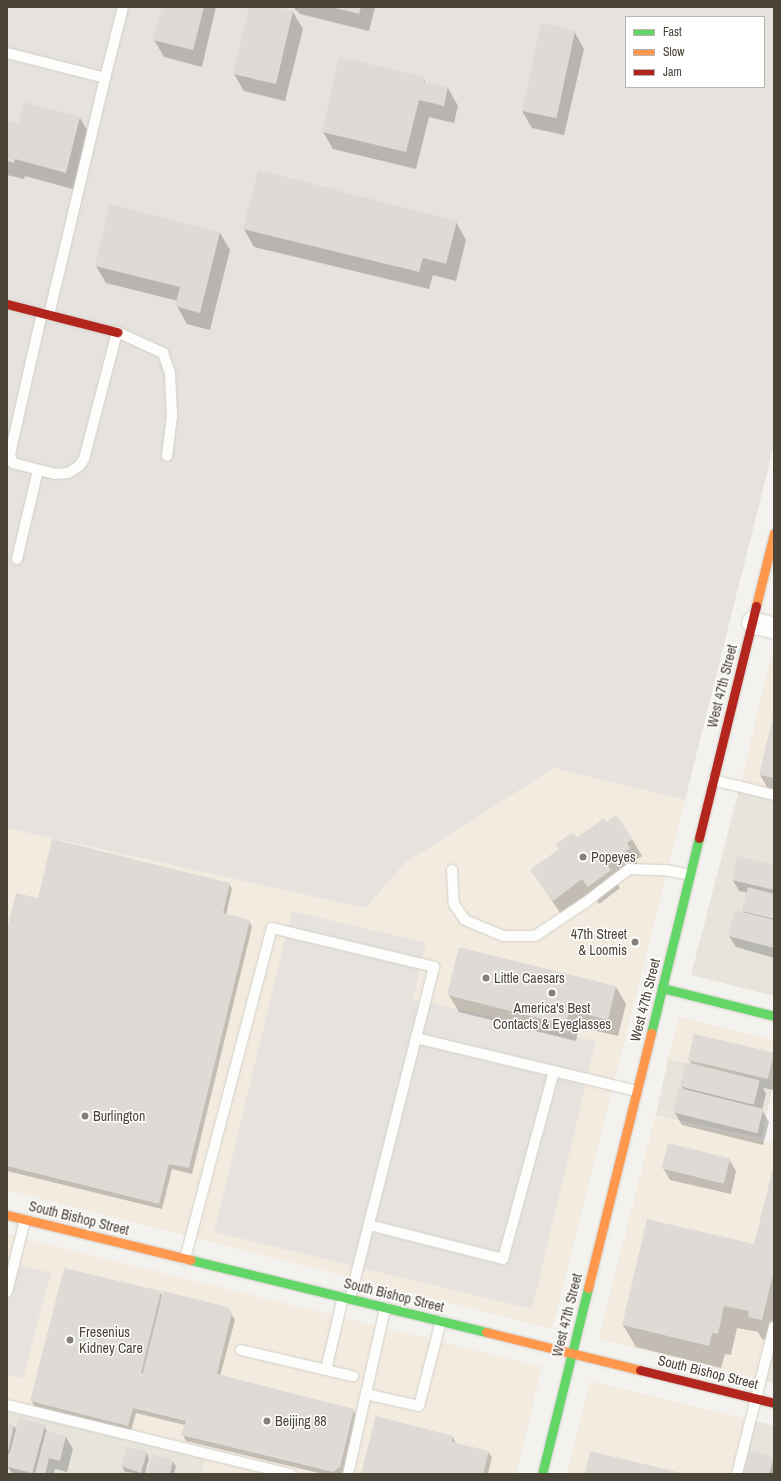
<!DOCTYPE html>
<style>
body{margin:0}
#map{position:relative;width:781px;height:1481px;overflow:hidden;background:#f4f2ee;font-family:"Archivo Narrow",sans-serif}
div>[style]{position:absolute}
.residential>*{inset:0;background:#e7e4dc;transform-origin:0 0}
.commercial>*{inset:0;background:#f3ebdf}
.industrial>*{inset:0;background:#e6e2de}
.parking>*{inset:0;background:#e6e3df}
.shadow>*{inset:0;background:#0003}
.building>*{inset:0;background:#dedbd6;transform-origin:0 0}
.roads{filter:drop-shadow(0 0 1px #d2d0cb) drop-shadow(0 0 1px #d2d0cb)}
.lane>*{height:10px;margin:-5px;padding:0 5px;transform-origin:5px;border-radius:5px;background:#fdfdfc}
.street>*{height:21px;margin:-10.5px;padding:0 10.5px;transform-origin:10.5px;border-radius:10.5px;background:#fdfdfc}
.fast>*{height:9px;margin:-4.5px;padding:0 4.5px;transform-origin:4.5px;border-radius:4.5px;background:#63d668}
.slow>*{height:9px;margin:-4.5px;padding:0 4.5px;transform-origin:4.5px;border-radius:4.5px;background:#ff974d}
.jam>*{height:9px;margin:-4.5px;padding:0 4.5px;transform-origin:4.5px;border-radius:4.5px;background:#b3261e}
.dots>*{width:11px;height:11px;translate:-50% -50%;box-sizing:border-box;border:2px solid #fff;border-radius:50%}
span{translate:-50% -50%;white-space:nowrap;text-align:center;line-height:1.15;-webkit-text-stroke:3px #fff;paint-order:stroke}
.street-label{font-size:14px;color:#4b4439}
.poi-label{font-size:14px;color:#4b4439}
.left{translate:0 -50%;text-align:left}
.right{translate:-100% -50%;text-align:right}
.frame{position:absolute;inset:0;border:8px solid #4b4439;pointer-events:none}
.legend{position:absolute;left:625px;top:16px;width:140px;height:72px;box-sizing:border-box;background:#fff;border:1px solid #b7b4b0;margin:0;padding:5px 7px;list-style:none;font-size:12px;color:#4b4439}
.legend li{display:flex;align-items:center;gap:8px;height:20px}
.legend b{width:20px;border:1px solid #b7b4b0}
</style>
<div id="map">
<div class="residential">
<div style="clip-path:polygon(740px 786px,774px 795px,774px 996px,691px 975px)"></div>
<div style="left:668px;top:1059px;width:108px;height:58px;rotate:12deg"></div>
<div style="clip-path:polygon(774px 1328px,774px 1383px,761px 1380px)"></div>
<div style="clip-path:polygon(7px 1405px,207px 1454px,202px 1474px,7px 1474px)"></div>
<div style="clip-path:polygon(751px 1420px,774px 1426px,774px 1474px,738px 1474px)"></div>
</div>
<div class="commercial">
<div style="clip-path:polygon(772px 653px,774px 654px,774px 795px,740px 786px)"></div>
<div style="clip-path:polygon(554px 768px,685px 800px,552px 1329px,7px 1190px,7px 828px,364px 908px,405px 863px)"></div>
<div style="clip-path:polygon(679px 1017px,774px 1040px,774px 1082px,668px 1059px)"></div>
<div style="clip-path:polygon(655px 1116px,774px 1143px,774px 1328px,761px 1380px,599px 1339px)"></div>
<div style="clip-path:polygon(7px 1234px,542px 1367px,516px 1474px,202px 1474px,207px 1454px,7px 1405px)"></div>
<div style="clip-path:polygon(590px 1381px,751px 1420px,738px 1474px,567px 1474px)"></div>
</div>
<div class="industrial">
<div style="clip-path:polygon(evenodd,7px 7px,774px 7px,774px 445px,685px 800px,554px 768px,405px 863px,365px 908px,7px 828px,7px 7px,626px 17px,764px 17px,764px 87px,626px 87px,626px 17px)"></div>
</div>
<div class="parking">
<div style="clip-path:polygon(292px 911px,426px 943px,413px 999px,596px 1041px,532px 1309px,214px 1232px)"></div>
<div style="clip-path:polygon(7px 1262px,51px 1273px,23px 1378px,7px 1375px)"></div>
</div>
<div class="shadow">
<div style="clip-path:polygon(163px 7px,216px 7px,202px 67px,164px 57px,154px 40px)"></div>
<div style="clip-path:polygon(250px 7px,273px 7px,293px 12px,303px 29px,285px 101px,244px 91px,234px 74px)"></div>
<div style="clip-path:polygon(375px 7px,369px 31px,300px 14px,293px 7px)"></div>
<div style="clip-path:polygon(574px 31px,584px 49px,564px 135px,532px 128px,522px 111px)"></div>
<div style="clip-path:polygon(423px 78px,426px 83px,448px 88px,458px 106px,454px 123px,429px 117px,416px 169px,333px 149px,323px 132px)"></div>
<div style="clip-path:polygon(80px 118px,90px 135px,76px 190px,25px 176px,24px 179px,7px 175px,7px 121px,19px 124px)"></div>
<div style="clip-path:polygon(456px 222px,466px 240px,456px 281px,433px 275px,429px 289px,254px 247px,244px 229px)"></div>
<div style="clip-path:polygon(220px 233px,230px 250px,210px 330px,187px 324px,177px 306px,178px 301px,106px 283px,96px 266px)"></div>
<div style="clip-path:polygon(774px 718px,774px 793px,770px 792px,760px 775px)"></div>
<div style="clip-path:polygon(607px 823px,632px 839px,642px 856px,636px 860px,639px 866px,616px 882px,620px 888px,599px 904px,593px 895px,563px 917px,532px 871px,560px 850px,557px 845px,578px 838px)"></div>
<div style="clip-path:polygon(774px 866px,774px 958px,736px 947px,729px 936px,743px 913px,748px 893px,739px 891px,733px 880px)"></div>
<div style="clip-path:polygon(229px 883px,232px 889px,226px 915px,249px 921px,252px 927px,192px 1174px,172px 1169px,162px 1209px,7px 1171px,7px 930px,17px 894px,39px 899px)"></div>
<div style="clip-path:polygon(616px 987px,626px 1004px,618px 1036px,579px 1027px,576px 1041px,459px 1012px,449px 995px)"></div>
<div style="clip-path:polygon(694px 1035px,774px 1054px,774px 1090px,763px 1088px,766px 1094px,762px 1110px,769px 1122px,763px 1145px,682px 1125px,675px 1113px,684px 1091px,681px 1086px,692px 1065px,689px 1060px)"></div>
<div style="clip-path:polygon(729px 1159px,736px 1171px,731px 1194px,670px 1180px,663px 1168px)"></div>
<div style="clip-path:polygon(774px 1167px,774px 1341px,762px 1339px,758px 1332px,737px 1328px,731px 1355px,725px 1354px,721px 1368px,636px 1347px,623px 1325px,757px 1246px)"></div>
<div style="clip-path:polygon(160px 1292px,163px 1296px,228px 1308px,235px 1320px,220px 1376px,353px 1410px,356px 1415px,343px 1473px,323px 1474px,186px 1441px,183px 1435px,185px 1425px,136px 1413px,131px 1431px,89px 1421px,86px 1430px,41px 1418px,31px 1400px)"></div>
<div style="clip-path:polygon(7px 1424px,14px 1426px,17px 1431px,44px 1426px,48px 1433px,66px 1437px,73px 1449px,67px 1472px,55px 1469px,54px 1474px,12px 1474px,8px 1467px,11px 1455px,7px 1454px)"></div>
<div style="clip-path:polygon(453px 1437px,456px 1444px,488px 1452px,492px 1457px,488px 1474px,362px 1474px)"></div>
<div style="clip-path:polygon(146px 1452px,149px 1458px,145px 1474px,125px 1472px,122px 1466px)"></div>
<div style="clip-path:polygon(773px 1457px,774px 1474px,744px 1474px)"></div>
<div style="clip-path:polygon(172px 1461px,176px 1466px,174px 1474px,148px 1474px)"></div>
</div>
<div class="building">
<div style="clip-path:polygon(162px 7px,204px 7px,193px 50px,153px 40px)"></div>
<div style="clip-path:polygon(249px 7px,277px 7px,293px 11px,276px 84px,233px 74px)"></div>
<div style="clip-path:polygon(331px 7px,361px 7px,359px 14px)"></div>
<div style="left:541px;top:23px;width:35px;height:90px;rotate:12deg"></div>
<div style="clip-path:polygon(339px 57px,424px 77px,424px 82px,448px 87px,444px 106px,419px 100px,406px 152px,322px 132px)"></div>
<div style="clip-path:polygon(24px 102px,80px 117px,66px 173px,15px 159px,14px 163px,7px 161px,7px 120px,19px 123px)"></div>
<div style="clip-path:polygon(258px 170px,457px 221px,446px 264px,423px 258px,419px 272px,243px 229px)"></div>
<div style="clip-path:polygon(110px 204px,220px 232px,200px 313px,175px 306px,180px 287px,95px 266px)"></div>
<div style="clip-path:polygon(773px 716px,774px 716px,774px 778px,759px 775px)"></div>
<div style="clip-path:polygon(616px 815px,633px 839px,627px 843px,630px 848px,607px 865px,611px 870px,588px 887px,582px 879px,553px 901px,530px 870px,559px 849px,555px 845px,571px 833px,578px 837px,604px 818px,607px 822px)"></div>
<div style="clip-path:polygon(52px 839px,230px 883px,223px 913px,250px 920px,189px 1168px,169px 1164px,159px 1204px,7px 1166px,7px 930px,16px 893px,38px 898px)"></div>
<div style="clip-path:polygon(737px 856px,774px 865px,774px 890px,732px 880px)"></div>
<div style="clip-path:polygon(748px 887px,774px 894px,774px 919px,742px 911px)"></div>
<div style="clip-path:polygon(735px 910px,774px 920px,774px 948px,728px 936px)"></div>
<div style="clip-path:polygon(459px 947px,616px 986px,608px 1020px,569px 1010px,566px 1025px,447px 995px)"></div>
<div style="left:694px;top:1034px;width:82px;height:27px;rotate:13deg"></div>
<div style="left:686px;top:1062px;width:76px;height:25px;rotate:14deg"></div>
<div style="left:679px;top:1088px;width:87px;height:25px;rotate:14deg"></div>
<div style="left:668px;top:1143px;width:64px;height:26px;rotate:14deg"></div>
<div style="clip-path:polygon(774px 1164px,774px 1270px,762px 1320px,748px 1317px,749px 1311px,724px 1306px,718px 1334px,712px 1333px,709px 1346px,622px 1325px,647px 1219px,754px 1244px)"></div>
<div style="clip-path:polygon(64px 1268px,161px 1291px,141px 1373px,143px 1373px,163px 1291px,228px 1307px,232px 1313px,217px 1374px,354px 1409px,340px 1467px,333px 1472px,181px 1435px,186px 1421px,133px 1408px,128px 1426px,30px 1401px)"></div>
<div style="clip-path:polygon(376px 1416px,453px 1436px,452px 1442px,489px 1451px,483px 1474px,361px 1474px)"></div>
<div style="left:19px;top:1418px;width:27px;height:50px;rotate:15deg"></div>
<div style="clip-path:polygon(7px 1423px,14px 1425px,8px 1452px,7px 1452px)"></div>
<div style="clip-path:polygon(46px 1431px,66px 1436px,60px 1461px,49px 1458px,45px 1474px,35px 1474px)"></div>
<div style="clip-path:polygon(126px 1447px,147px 1451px,141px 1473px,121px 1466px)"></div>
<div style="clip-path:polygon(750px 1450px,774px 1457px,769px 1474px,743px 1474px)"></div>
<div style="clip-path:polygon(590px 1451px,681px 1473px,681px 1474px,585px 1474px)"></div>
<div style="clip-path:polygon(152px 1455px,173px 1460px,170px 1474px,147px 1474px)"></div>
</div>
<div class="roads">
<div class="lane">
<div style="left:7px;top:53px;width:101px;rotate:14.3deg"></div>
<div style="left:105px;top:78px;width:73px;rotate:-75.8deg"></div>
<div style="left:42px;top:313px;width:145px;rotate:102.8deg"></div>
<div style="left:10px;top:454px;width:9px;rotate:72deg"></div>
<div style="left:13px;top:463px;width:43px;rotate:14.7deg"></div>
<div style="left:55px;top:474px;width:13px;rotate:-4deg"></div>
<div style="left:68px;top:473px;width:13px;rotate:-32deg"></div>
<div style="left:79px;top:466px;width:9px;rotate:-54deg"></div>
<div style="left:84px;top:459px;width:131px;rotate:-75.4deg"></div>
<div style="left:117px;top:332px;width:51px;rotate:24.5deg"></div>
<div style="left:163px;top:353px;width:21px;rotate:71deg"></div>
<div style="left:170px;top:373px;width:43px;rotate:87.3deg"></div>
<div style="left:172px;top:416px;width:40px;rotate:97.1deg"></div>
<div style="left:49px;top:315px;width:244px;rotate:-76.7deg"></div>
<div style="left:17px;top:559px;width:91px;rotate:-76.7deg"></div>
<div style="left:713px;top:780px;width:63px;rotate:13.8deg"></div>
<div style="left:452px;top:870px;width:34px;rotate:87deg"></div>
<div style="left:454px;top:904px;width:19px;rotate:55deg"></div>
<div style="left:465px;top:920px;width:41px;rotate:22.8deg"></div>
<div style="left:503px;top:936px;width:32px"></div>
<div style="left:535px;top:936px;width:61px;rotate:-33.7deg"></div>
<div style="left:586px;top:902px;width:54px;rotate:-37.5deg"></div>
<div style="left:629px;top:869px;width:36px;rotate:2deg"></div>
<div style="left:665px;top:870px;width:25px;rotate:11deg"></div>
<div style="left:416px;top:1038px;width:226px;rotate:13.5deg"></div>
<div style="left:369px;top:1225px;width:138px;rotate:14.2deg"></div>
<div style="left:503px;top:1259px;width:195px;rotate:-74.8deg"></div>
<div style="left:185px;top:1259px;width:342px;rotate:-75.3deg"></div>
<div style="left:272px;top:928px;width:167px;rotate:13.5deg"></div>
<div style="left:434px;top:967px;width:342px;rotate:104.2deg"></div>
<div style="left:7px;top:1292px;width:74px;rotate:-76deg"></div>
<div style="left:241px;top:1350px;width:87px;rotate:13.2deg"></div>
<div style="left:326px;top:1370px;width:75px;rotate:-76.9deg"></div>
<div style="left:326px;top:1370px;width:28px;rotate:13deg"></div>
<div style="left:366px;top:1394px;width:54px;rotate:12.8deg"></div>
<div style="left:419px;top:1406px;width:88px;rotate:-75.5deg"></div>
<div style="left:7px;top:1405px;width:292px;rotate:13.7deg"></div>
<div style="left:348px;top:1474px;width:170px;rotate:-77.4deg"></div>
<div style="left:737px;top:1474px;width:152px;rotate:-75.9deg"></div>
</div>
<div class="street">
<div style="left:752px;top:622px;width:23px;rotate:15deg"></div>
</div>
<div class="fast">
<div style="left:662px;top:988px;width:115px;rotate:14deg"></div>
<div style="left:651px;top:1033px;width:201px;rotate:-76.2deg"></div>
<div style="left:191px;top:1260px;width:304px;rotate:13.7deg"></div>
<div style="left:542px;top:1474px;width:192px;rotate:-76.1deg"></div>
</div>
<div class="slow">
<div style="left:756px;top:606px;width:75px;rotate:-76.1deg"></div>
<div style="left:7px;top:1215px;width:189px;rotate:13.7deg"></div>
<div style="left:588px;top:1288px;width:263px;rotate:-76.1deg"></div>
<div style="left:486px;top:1332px;width:159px;rotate:13.9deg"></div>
</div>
<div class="jam">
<div style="left:7px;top:304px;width:114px;rotate:14.3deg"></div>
<div style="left:699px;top:838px;width:239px;rotate:-76.2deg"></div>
<div style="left:640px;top:1370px;width:138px;rotate:13.8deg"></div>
</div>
</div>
<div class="dots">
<div style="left:583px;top:857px;background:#868178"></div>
<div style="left:635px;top:942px;background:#868178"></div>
<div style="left:486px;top:978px;background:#868178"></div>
<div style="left:552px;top:993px;background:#868178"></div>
<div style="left:85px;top:1116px;background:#868178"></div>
<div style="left:70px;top:1340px;background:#868178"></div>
<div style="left:267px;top:1421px;background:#868178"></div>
</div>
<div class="street-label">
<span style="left:722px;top:686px;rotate:-76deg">West 47th Street</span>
<span style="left:645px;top:1000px;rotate:-76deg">West 47th Street</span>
<span style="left:79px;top:1218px;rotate:14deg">South Bishop Street</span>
<span style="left:394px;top:1295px;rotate:14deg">South Bishop Street</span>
<span style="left:567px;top:1315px;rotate:-76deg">West 47th Street</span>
<span style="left:708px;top:1372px;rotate:14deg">South Bishop Street</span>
</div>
<div class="poi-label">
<span class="left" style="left:591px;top:857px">Popeyes</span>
<span class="right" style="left:627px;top:942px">47th Street<br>&amp; Loomis</span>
<span class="left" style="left:494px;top:978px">Little Caesars</span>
<span style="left:552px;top:1016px">America's Best<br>Contacts &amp; Eyeglasses</span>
<span class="left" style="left:93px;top:1116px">Burlington</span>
<span class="left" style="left:79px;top:1340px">Fresenius<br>Kidney Care</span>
<span class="left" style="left:275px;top:1421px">Beijing 88</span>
</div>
<div class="frame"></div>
<ul class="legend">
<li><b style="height:5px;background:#63d668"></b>Fast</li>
<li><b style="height:5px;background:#ff974d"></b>Slow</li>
<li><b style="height:5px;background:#b3261e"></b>Jam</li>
</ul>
</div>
